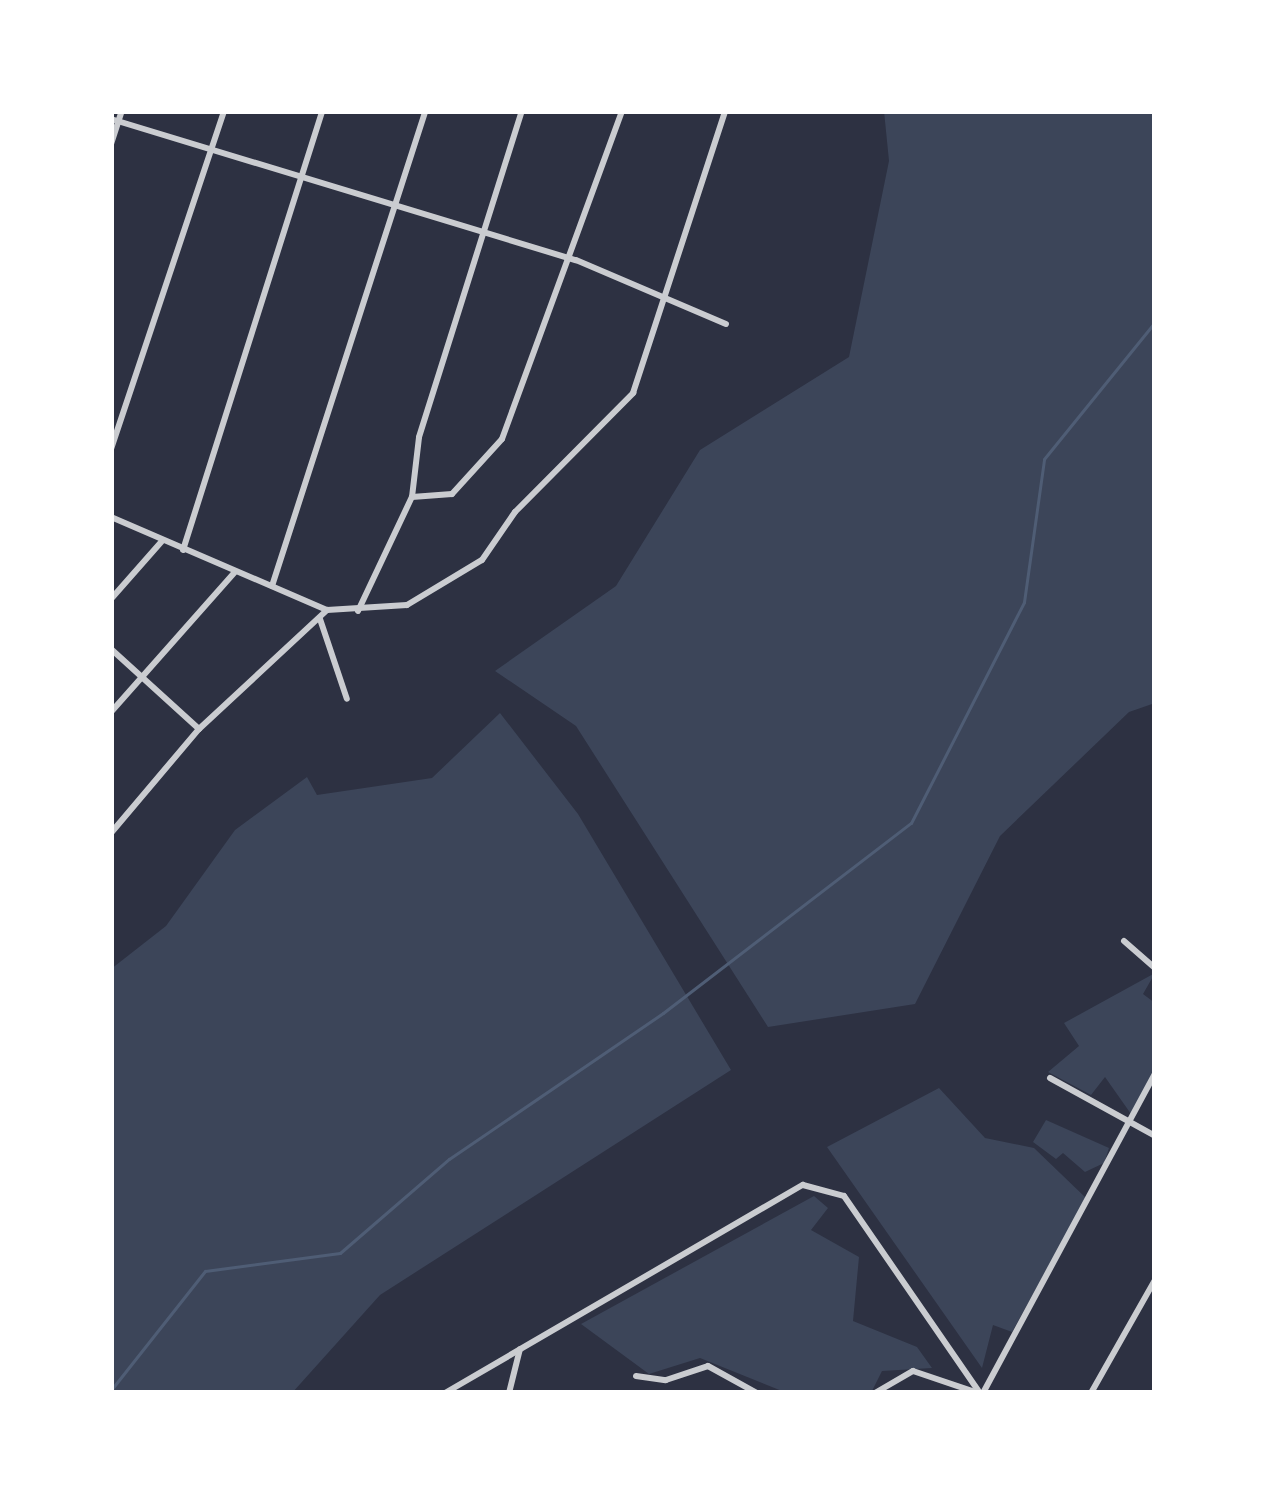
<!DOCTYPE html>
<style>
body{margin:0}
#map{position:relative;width:1266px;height:1504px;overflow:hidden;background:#2d3142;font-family:Arial,sans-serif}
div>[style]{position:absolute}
.green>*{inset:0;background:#3c4559}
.stream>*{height:3px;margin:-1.5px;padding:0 1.5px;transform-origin:1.5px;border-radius:1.5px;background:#4f5d75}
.minor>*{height:6px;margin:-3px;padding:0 3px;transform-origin:3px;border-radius:3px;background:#caccd0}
span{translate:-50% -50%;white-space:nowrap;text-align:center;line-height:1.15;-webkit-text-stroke:9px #fff;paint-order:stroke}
.frame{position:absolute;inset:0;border:114px solid #fff;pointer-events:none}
</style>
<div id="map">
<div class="green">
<div style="clip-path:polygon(884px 111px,1155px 111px,1155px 703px,1129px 712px,1000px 836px,915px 1004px,768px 1027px,576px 726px,495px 671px,616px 586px,700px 450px,849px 357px,889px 161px)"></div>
<div style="clip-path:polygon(500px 713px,578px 814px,731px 1070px,380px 1295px,292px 1393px,111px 1393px,111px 969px,166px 926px,235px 830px,307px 777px,317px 795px,432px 778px)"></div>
<div style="clip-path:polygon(1155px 973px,1143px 994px,1155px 1003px,1155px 1069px,1131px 1114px,1105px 1077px,1091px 1095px,1048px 1072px,1079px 1046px,1064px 1023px)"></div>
<div style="clip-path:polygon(939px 1088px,985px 1138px,1034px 1148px,1086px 1198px,1012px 1332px,993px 1325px,982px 1368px,827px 1147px)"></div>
<div style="clip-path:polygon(1046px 1120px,1109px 1148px,1104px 1163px,1085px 1172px,1063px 1153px,1056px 1159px,1033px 1142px)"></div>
<div style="clip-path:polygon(814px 1196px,828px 1208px,811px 1230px,859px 1257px,853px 1321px,917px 1347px,932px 1368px,882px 1371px,871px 1393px,787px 1393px,700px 1358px,649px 1374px,581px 1324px)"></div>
</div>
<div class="stream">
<div style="left:111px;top:1390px;width:152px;rotate:-51.7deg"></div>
<div style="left:205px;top:1271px;width:136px;rotate:-7.6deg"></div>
<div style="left:340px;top:1253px;width:144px;rotate:-40.8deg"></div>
<div style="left:449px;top:1159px;width:259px;rotate:-34.3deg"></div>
<div style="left:663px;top:1013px;width:312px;rotate:-37.5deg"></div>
<div style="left:911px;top:823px;width:248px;rotate:-62.9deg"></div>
<div style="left:1024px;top:602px;width:144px;rotate:-82deg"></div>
<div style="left:1044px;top:459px;width:176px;rotate:-51deg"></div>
</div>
<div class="minor">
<div style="left:111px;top:119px;width:486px;rotate:16.9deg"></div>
<div style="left:576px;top:260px;width:163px;rotate:23.1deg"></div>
<div style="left:111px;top:144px;width:35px;rotate:-72deg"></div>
<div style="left:111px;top:449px;width:356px;rotate:-71.5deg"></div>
<div style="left:412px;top:497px;width:40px;rotate:-4.3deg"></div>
<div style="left:452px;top:494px;width:74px;rotate:-47.7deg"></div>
<div style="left:502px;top:439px;width:349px;rotate:-69.9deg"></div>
<div style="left:111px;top:517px;width:235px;rotate:23.3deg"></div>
<div style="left:327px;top:610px;width:80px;rotate:-3.6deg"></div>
<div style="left:407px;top:605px;width:87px;rotate:-31deg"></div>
<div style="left:482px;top:560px;width:58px;rotate:-55.5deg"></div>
<div style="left:515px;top:512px;width:168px;rotate:-45.2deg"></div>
<div style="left:633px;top:393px;width:297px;rotate:-71.9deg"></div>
<div style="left:183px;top:550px;width:460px;rotate:-72.4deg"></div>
<div style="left:272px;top:586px;width:499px;rotate:-72.1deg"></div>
<div style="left:111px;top:599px;width:77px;rotate:-48.7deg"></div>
<div style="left:358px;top:611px;width:126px;rotate:-64.7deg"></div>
<div style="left:412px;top:497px;width:60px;rotate:-83.3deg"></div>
<div style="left:419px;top:437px;width:342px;rotate:-72.5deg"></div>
<div style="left:320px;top:619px;width:84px;rotate:71.4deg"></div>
<div style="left:111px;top:649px;width:119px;rotate:42.3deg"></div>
<div style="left:111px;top:712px;width:186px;rotate:-48.5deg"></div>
<div style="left:111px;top:833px;width:136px;rotate:-49.8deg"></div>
<div style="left:199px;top:729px;width:175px;rotate:-42.9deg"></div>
<div style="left:1124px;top:941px;width:41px;rotate:41.1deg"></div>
<div style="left:1050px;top:1078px;width:120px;rotate:28.9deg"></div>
<div style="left:636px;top:1376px;width:30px;rotate:8deg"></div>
<div style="left:666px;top:1380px;width:44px;rotate:-18.4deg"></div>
<div style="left:708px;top:1366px;width:56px;rotate:28.9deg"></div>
<div style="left:445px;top:1393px;width:414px;rotate:-30.2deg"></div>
<div style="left:803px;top:1185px;width:42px;rotate:15deg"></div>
<div style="left:844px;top:1196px;width:239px;rotate:55.4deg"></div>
<div style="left:509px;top:1393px;width:45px;rotate:-76deg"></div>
<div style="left:875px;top:1393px;width:44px;rotate:-30.1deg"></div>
<div style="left:913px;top:1371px;width:69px;rotate:18.7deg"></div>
<div style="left:983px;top:1393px;width:363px;rotate:-61.7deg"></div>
<div style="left:1091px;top:1393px;width:130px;rotate:-60.5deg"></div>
</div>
<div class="frame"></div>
</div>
